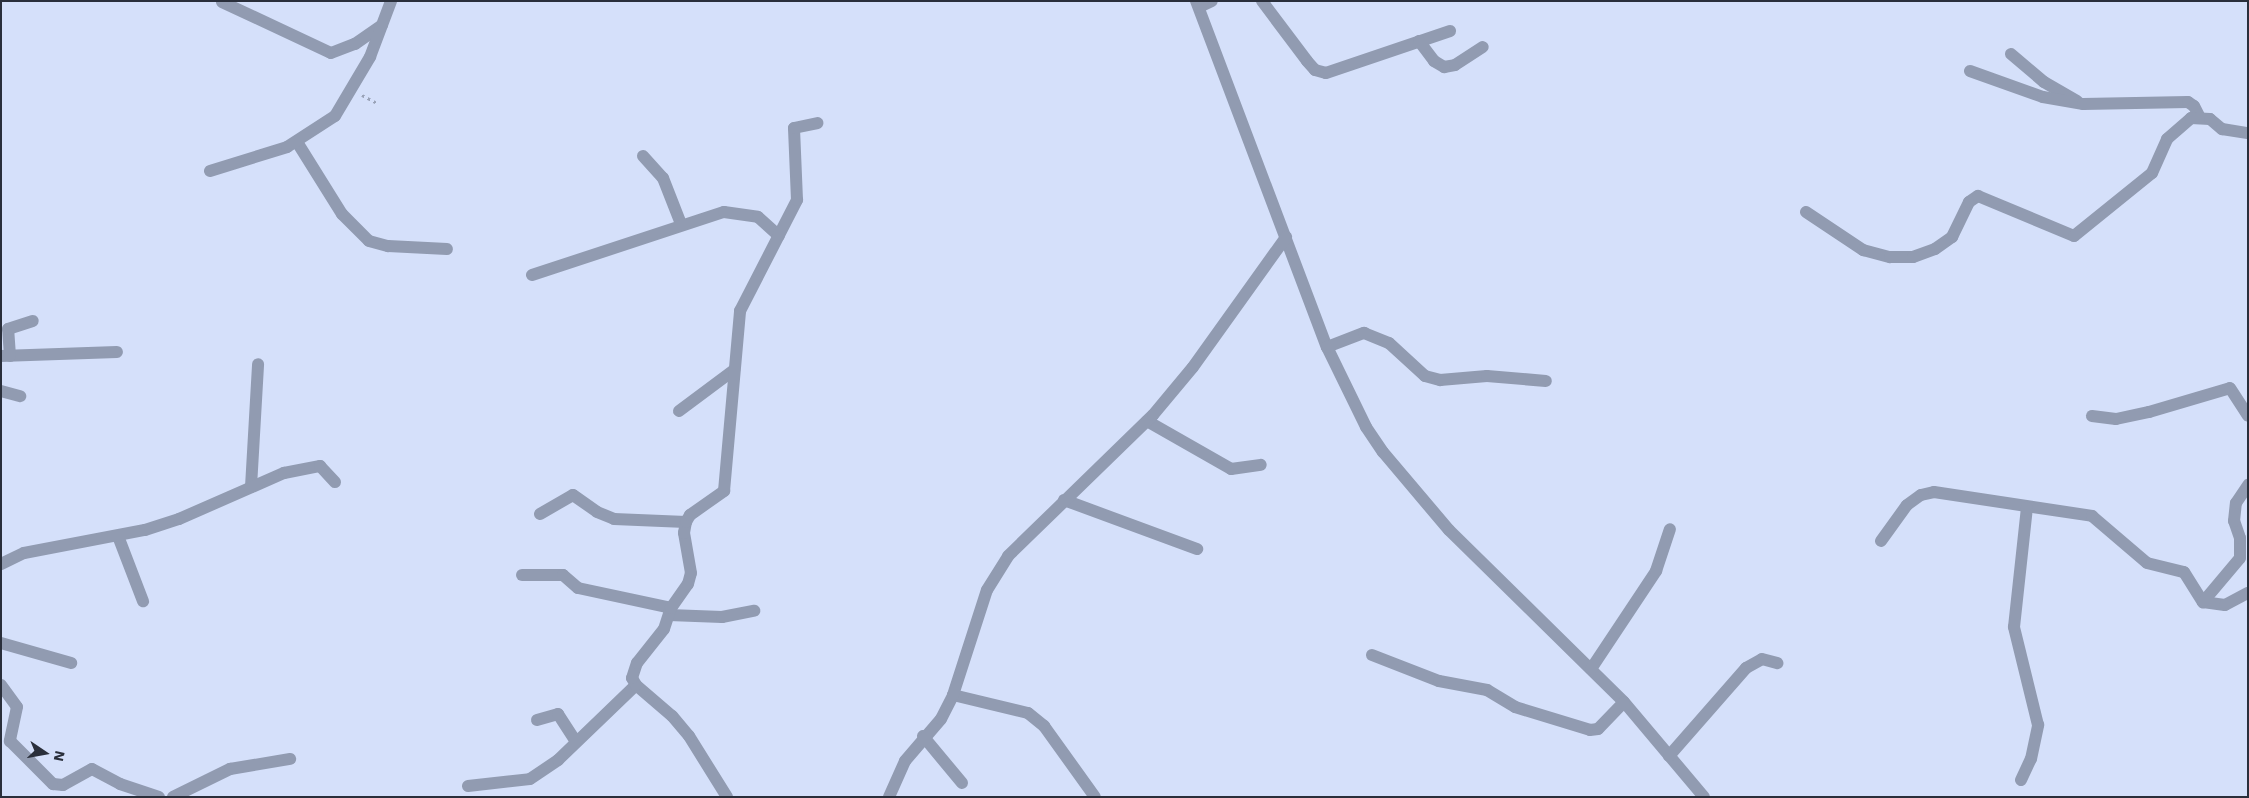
<!DOCTYPE html>
<style>
body{margin:0}
#map{position:relative;width:2249px;height:798px;overflow:hidden;background:#d5e0fa;font-family:"Work Sans",sans-serif}
div>[style]{position:absolute}
.path>*{height:3px;margin-top:-1.5px;transform-origin:0;background:repeating-linear-gradient(90deg,#99a2b7 0 2.5px,transparent 0 6.5px)}
.minor>*{height:12px;margin:-6px;padding:0 6px;transform-origin:6px;border-radius:6px;background:#919bb1}
span{translate:-50% -50%;white-space:nowrap;text-align:center;line-height:1.15;-webkit-text-stroke:4px #d5e0fa;paint-order:stroke}
.frame{position:absolute;inset:0;border:2px solid #2a2f3b;pointer-events:none}
.north{position:absolute;left:20px;top:728px;width:50px;height:50px;-webkit-text-stroke:4px #d5e0fa;paint-order:stroke;rotate:102deg;font-size:14px;font-weight:700;line-height:20px;text-align:center;color:#2a2f3b}
.north::after{content:'';display:block;margin:auto;width:18px;height:22px;background:#2a2f3b;clip-path:polygon(50% 0,100% 100%,50% 72%,0 100%)}
</style>
<div id="map">
<div class="path">
<div style="left:362px;top:95px;width:17px;rotate:28deg"></div>
</div>
<div class="minor">
<div style="left:1196px;top:1px;width:370px;rotate:69.3deg"></div>
<div style="left:1327px;top:347px;width:89px;rotate:64deg"></div>
<div style="left:1366px;top:427px;width:30px;rotate:56deg"></div>
<div style="left:1383px;top:452px;width:102px;rotate:49.8deg"></div>
<div style="left:1449px;top:530px;width:245px;rotate:44.5deg"></div>
<div style="left:1624px;top:702px;width:124px;rotate:49.9deg"></div>
<div style="left:1262px;top:1px;width:75px;rotate:53.1deg"></div>
<div style="left:1307px;top:61px;width:12px;rotate:48deg"></div>
<div style="left:1315px;top:70px;width:11px;rotate:15deg"></div>
<div style="left:1326px;top:73px;width:131px;rotate:-18.7deg"></div>
<div style="left:222px;top:2px;width:120px;rotate:25.1deg"></div>
<div style="left:331px;top:53px;width:26px;rotate:-21deg"></div>
<div style="left:355px;top:44px;width:33px;rotate:-35deg"></div>
<div style="left:1199px;top:7px;width:14px;rotate:-25deg"></div>
<div style="left:1419px;top:41px;width:25px;rotate:53deg"></div>
<div style="left:1434px;top:61px;width:12px;rotate:31deg"></div>
<div style="left:1444px;top:67px;width:11px;rotate:-10deg"></div>
<div style="left:1455px;top:65px;width:33px;rotate:-33deg"></div>
<div style="left:2011px;top:54px;width:43px;rotate:40.3deg"></div>
<div style="left:2044px;top:82px;width:38px;rotate:30deg"></div>
<div style="left:1970px;top:71px;width:77px;rotate:19.6deg"></div>
<div style="left:2043px;top:97px;width:41px;rotate:9.9deg"></div>
<div style="left:2083px;top:104px;width:105px;rotate:-1.1deg"></div>
<div style="left:2188px;top:102px;width:7px;rotate:34deg"></div>
<div style="left:2194px;top:106px;width:11px;rotate:63deg"></div>
<div style="left:297px;top:142px;width:85px;rotate:58deg"></div>
<div style="left:342px;top:214px;width:38px;rotate:45deg"></div>
<div style="left:369px;top:241px;width:20px;rotate:15deg"></div>
<div style="left:388px;top:246px;width:59px;rotate:2.9deg"></div>
<div style="left:643px;top:156px;width:30px;rotate:48deg"></div>
<div style="left:663px;top:178px;width:49px;rotate:68.6deg"></div>
<div style="left:210px;top:171px;width:81px;rotate:-17.3deg"></div>
<div style="left:287px;top:147px;width:57px;rotate:-32.9deg"></div>
<div style="left:335px;top:116px;width:69px;rotate:-59.3deg"></div>
<div style="left:370px;top:57px;width:60px;rotate:-69.4deg"></div>
<div style="left:1806px;top:212px;width:69px;rotate:33.7deg"></div>
<div style="left:1863px;top:250px;width:28px;rotate:15deg"></div>
<div style="left:1890px;top:257px;width:23px"></div>
<div style="left:1913px;top:257px;width:23px;rotate:-20deg"></div>
<div style="left:1935px;top:249px;width:21px;rotate:-35deg"></div>
<div style="left:1952px;top:237px;width:39px;rotate:-64deg"></div>
<div style="left:1969px;top:202px;width:11px;rotate:-34deg"></div>
<div style="left:1978px;top:196px;width:104px;rotate:22.6deg"></div>
<div style="left:2074px;top:236px;width:100px;rotate:-38.9deg"></div>
<div style="left:2152px;top:173px;width:37px;rotate:-66deg"></div>
<div style="left:2167px;top:139px;width:32px;rotate:-41deg"></div>
<div style="left:2191px;top:118px;width:19px;rotate:3deg"></div>
<div style="left:2210px;top:119px;width:16px;rotate:40deg"></div>
<div style="left:2222px;top:129px;width:26px;rotate:9deg"></div>
<div style="left:532px;top:275px;width:202px;rotate:-18.2deg"></div>
<div style="left:724px;top:212px;width:34px;rotate:8deg"></div>
<div style="left:758px;top:217px;width:28px;rotate:42deg"></div>
<div style="left:1327px;top:347px;width:40px;rotate:-21deg"></div>
<div style="left:1364px;top:333px;width:27px;rotate:22deg"></div>
<div style="left:1389px;top:343px;width:49px;rotate:42.5deg"></div>
<div style="left:1425px;top:376px;width:16px;rotate:15deg"></div>
<div style="left:1440px;top:380px;width:47px;rotate:-4.9deg"></div>
<div style="left:1487px;top:376px;width:59px;rotate:4.8deg"></div>
<div style="left:1px;top:356px;width:116px;rotate:-2deg"></div>
<div style="left:10px;top:356px;width:27px;rotate:-94deg"></div>
<div style="left:8px;top:329px;width:26px;rotate:-18deg"></div>
<div style="left:1px;top:391px;width:20px;rotate:15deg"></div>
<div style="left:679px;top:411px;width:69px;rotate:-36.7deg"></div>
<div style="left:2092px;top:416px;width:24px;rotate:7deg"></div>
<div style="left:2116px;top:419px;width:34px;rotate:-12deg"></div>
<div style="left:2149px;top:412px;width:84px;rotate:-16.5deg"></div>
<div style="left:2230px;top:388px;width:33px;rotate:57deg"></div>
<div style="left:1147px;top:421px;width:97px;rotate:29.7deg"></div>
<div style="left:1231px;top:469px;width:30px;rotate:-8deg"></div>
<div style="left:251px;top:487px;width:123px;rotate:-86.7deg"></div>
<div style="left:1064px;top:500px;width:142px;rotate:20.2deg"></div>
<div style="left:540px;top:514px;width:38px;rotate:-30deg"></div>
<div style="left:573px;top:495px;width:29px;rotate:35deg"></div>
<div style="left:597px;top:512px;width:18px;rotate:22deg"></div>
<div style="left:614px;top:519px;width:72px;rotate:2.4deg"></div>
<div style="left:118px;top:536px;width:70px;rotate:69deg"></div>
<div style="left:1881px;top:541px;width:44px;rotate:-54.2deg"></div>
<div style="left:1907px;top:505px;width:17px;rotate:-36deg"></div>
<div style="left:1921px;top:495px;width:13px;rotate:-13deg"></div>
<div style="left:1934px;top:492px;width:160px;rotate:8.6deg"></div>
<div style="left:2092px;top:516px;width:72px;rotate:40.5deg"></div>
<div style="left:2147px;top:563px;width:38px;rotate:14deg"></div>
<div style="left:2184px;top:572px;width:36px;rotate:58deg"></div>
<div style="left:2203px;top:602px;width:22px;rotate:8deg"></div>
<div style="left:2225px;top:605px;width:26px;rotate:-28deg"></div>
<div style="left:1px;top:564px;width:25px;rotate:-26deg"></div>
<div style="left:24px;top:553px;width:123px;rotate:-10.8deg"></div>
<div style="left:145px;top:530px;width:36px;rotate:-18deg"></div>
<div style="left:179px;top:519px;width:115px;rotate:-23.7deg"></div>
<div style="left:284px;top:473px;width:37px;rotate:-11deg"></div>
<div style="left:320px;top:466px;width:22px;rotate:47deg"></div>
<div style="left:522px;top:575px;width:41px"></div>
<div style="left:563px;top:575px;width:20px;rotate:41deg"></div>
<div style="left:578px;top:588px;width:95px;rotate:12.1deg"></div>
<div style="left:2203px;top:602px;width:57px;rotate:-49.9deg"></div>
<div style="left:2240px;top:558px;width:20px;rotate:-90deg"></div>
<div style="left:2240px;top:538px;width:18px;rotate:-109deg"></div>
<div style="left:2234px;top:521px;width:18px;rotate:-84deg"></div>
<div style="left:2236px;top:503px;width:22px;rotate:-56deg"></div>
<div style="left:669px;top:615px;width:53px;rotate:2.2deg"></div>
<div style="left:722px;top:617px;width:33px;rotate:-11deg"></div>
<div style="left:1px;top:643px;width:73px;rotate:15.9deg"></div>
<div style="left:1372px;top:655px;width:72px;rotate:21.2deg"></div>
<div style="left:1439px;top:681px;width:49px;rotate:10.6deg"></div>
<div style="left:1487px;top:690px;width:33px;rotate:31deg"></div>
<div style="left:1515px;top:707px;width:78px;rotate:17deg"></div>
<div style="left:1590px;top:730px;width:8px;rotate:-7deg"></div>
<div style="left:1598px;top:729px;width:37px;rotate:-46deg"></div>
<div style="left:1591px;top:669px;width:118px;rotate:-56.4deg"></div>
<div style="left:1656px;top:571px;width:44px;rotate:-71.6deg"></div>
<div style="left:1px;top:685px;width:27px;rotate:54deg"></div>
<div style="left:17px;top:707px;width:35px;rotate:102deg"></div>
<div style="left:10px;top:741px;width:61px;rotate:45deg"></div>
<div style="left:53px;top:784px;width:10px;rotate:6deg"></div>
<div style="left:63px;top:785px;width:33px;rotate:-29deg"></div>
<div style="left:92px;top:769px;width:32px;rotate:28deg"></div>
<div style="left:120px;top:784px;width:41px;rotate:18.4deg"></div>
<div style="left:953px;top:695px;width:77px;rotate:13.5deg"></div>
<div style="left:1028px;top:713px;width:21px;rotate:39deg"></div>
<div style="left:1044px;top:726px;width:87px;rotate:54.3deg"></div>
<div style="left:537px;top:720px;width:22px;rotate:-16deg"></div>
<div style="left:558px;top:714px;width:33px;rotate:57deg"></div>
<div style="left:923px;top:736px;width:61px;rotate:50.3deg"></div>
<div style="left:1669px;top:756px;width:117px;rotate:-48.8deg"></div>
<div style="left:1746px;top:668px;width:18px;rotate:-29deg"></div>
<div style="left:1762px;top:659px;width:16px;rotate:15deg"></div>
<div style="left:2021px;top:780px;width:23px;rotate:-65deg"></div>
<div style="left:2031px;top:759px;width:35px;rotate:-78deg"></div>
<div style="left:2038px;top:725px;width:101px;rotate:-103.8deg"></div>
<div style="left:2014px;top:627px;width:120px;rotate:-83.8deg"></div>
<div style="left:468px;top:786px;width:62px;rotate:-6.4deg"></div>
<div style="left:530px;top:779px;width:34px;rotate:-34deg"></div>
<div style="left:558px;top:760px;width:108px;rotate:-43.9deg"></div>
<div style="left:173px;top:797px;width:64px;rotate:-26.2deg"></div>
<div style="left:230px;top:769px;width:61px;rotate:-9.5deg"></div>
<div style="left:727px;top:797px;width:72px;rotate:-121.9deg"></div>
<div style="left:689px;top:736px;width:26px;rotate:-130deg"></div>
<div style="left:672px;top:716px;width:48px;rotate:-139.3deg"></div>
<div style="left:636px;top:685px;width:8px;rotate:-120deg"></div>
<div style="left:632px;top:678px;width:16px;rotate:-72deg"></div>
<div style="left:637px;top:663px;width:43px;rotate:-51.5deg"></div>
<div style="left:664px;top:629px;width:22px;rotate:-72deg"></div>
<div style="left:671px;top:608px;width:29px;rotate:-55deg"></div>
<div style="left:688px;top:584px;width:11px;rotate:-75deg"></div>
<div style="left:691px;top:573px;width:41px;rotate:-99.9deg"></div>
<div style="left:684px;top:533px;width:11px;rotate:-80deg"></div>
<div style="left:686px;top:522px;width:8px;rotate:-60deg"></div>
<div style="left:690px;top:515px;width:42px;rotate:-35.2deg"></div>
<div style="left:724px;top:491px;width:181px;rotate:-84.9deg"></div>
<div style="left:740px;top:311px;width:125px;rotate:-62.8deg"></div>
<div style="left:797px;top:200px;width:72px;rotate:-92.4deg"></div>
<div style="left:794px;top:128px;width:24px;rotate:-12deg"></div>
<div style="left:889px;top:797px;width:39px;rotate:-66deg"></div>
<div style="left:905px;top:761px;width:55px;rotate:-49.4deg"></div>
<div style="left:941px;top:719px;width:27px;rotate:-63deg"></div>
<div style="left:953px;top:695px;width:110px;rotate:-72.1deg"></div>
<div style="left:987px;top:590px;width:40px;rotate:-58deg"></div>
<div style="left:1008px;top:556px;width:202px;rotate:-44.2deg"></div>
<div style="left:1153px;top:415px;width:62px;rotate:-50.2deg"></div>
<div style="left:1193px;top:367px;width:160px;rotate:-54.4deg"></div>
</div>
<div class="frame"></div>
<div class="north">N</div>
</div>
